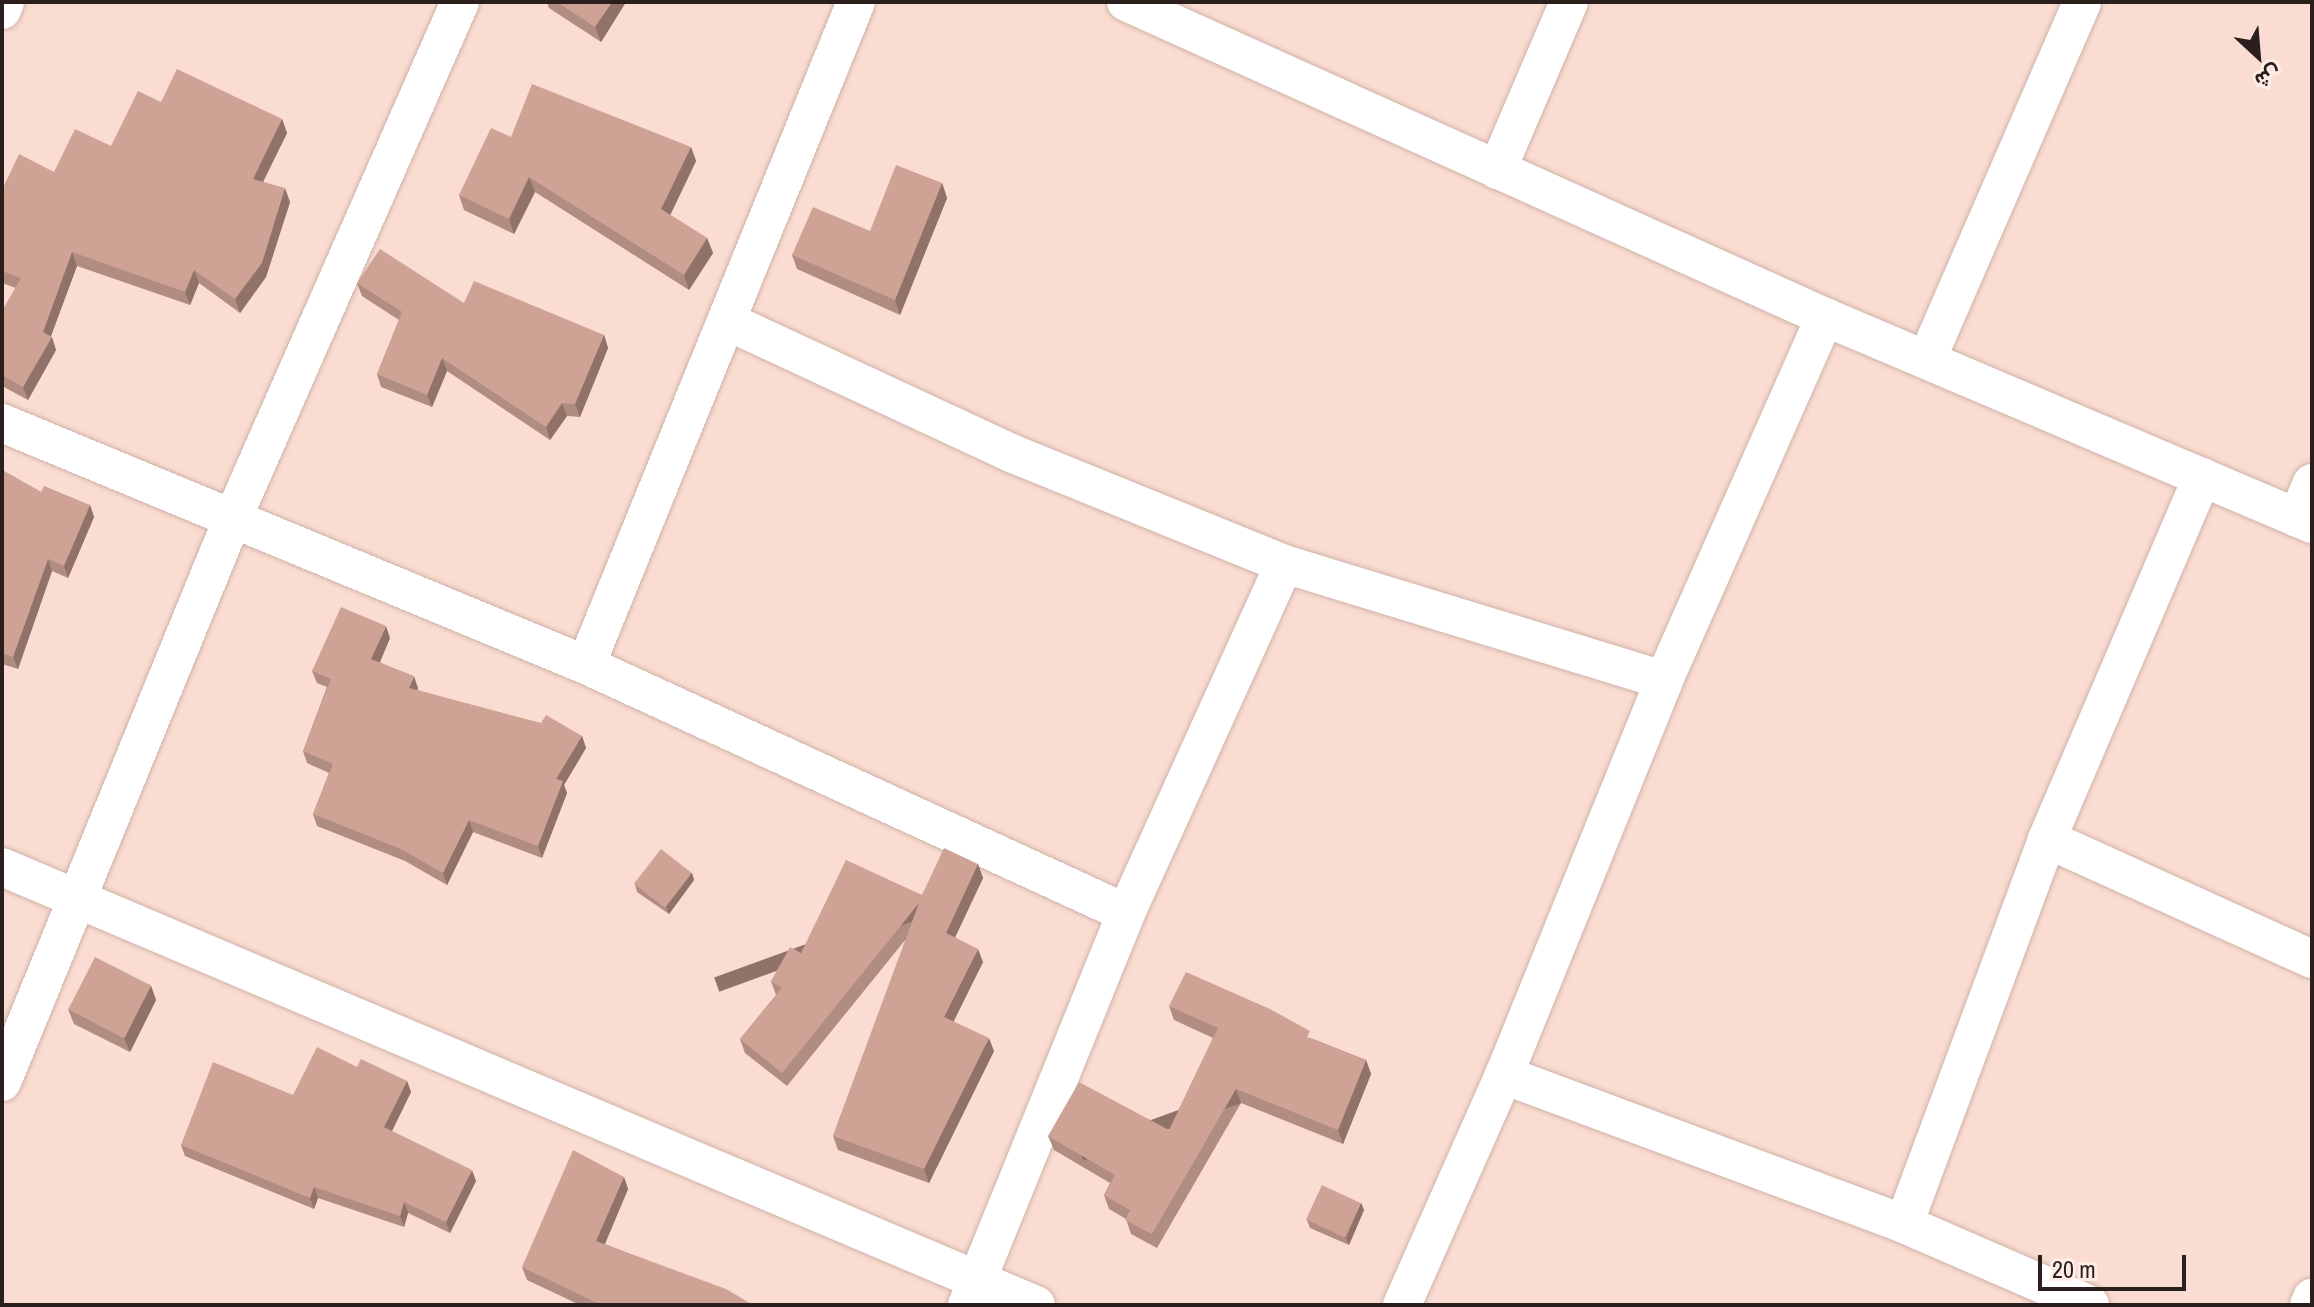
<!DOCTYPE html>
<meta charset="utf-8">
<style>
body{margin:0}
#map{position:relative;width:2314px;height:1307px;overflow:hidden;background:#fadcd2;font-family:"Archivo Narrow",Vazirmatn,sans-serif}
div>[style]{position:absolute}
.roads{filter:drop-shadow(0 0 2px #cfb2a8) drop-shadow(0 0 2px #cfb2a8)}
.street>*{height:38px;margin:-19px;padding:0 19px;transform-origin:19px;border-radius:19px;background:#fff}
.wall>*{inset:0;background:#b18c80}
.shaded-wall>*{inset:0;background:#907268;transform-origin:0 0}
.building>*{inset:0;background:#cea395;transform-origin:0 0}
span{translate:-50% -50%;white-space:nowrap;text-align:center;line-height:1.15;-webkit-text-stroke:6px #ffece6;paint-order:stroke}
.frame{position:absolute;inset:0;border:4px solid #2a1f1c;pointer-events:none}
.north{position:absolute;left:2218px;top:16px;width:80px;height:80px;-webkit-text-stroke:6px #ffece6;paint-order:stroke;rotate:154deg;font-size:22px;font-weight:700;line-height:32px;text-align:center;color:#2a1f1c}
.north::after{content:'';display:block;margin:auto;width:28px;height:36px;background:#2a1f1c;clip-path:polygon(50% 0,100% 100%,50% 72%,0 100%)}
.scale{position:absolute;left:2038px;top:1255px;width:148px;height:36px;box-sizing:border-box;border:4px solid #2a1f1c;border-top:0;padding-left:10px;font-size:24px;line-height:28px;white-space:nowrap;color:#2a1f1c;-webkit-text-stroke:6px #ffece6;paint-order:stroke}
</style>
<div id="map">
<div class="roads">
<div class="street">
<div style="left:1126px;top:2px;width:767px;rotate:24.26deg"></div>
<div style="left:1825px;top:317px;width:529px;rotate:23.03deg"></div>
<div style="left:2px;top:10px;width:9px;rotate:-69deg"></div>
<div style="left:1497px;top:170px;width:183px;rotate:-66.8deg"></div>
<div style="left:729px;top:322px;width:311px;rotate:24.9deg"></div>
<div style="left:1011px;top:453px;width:295px;rotate:22.1deg"></div>
<div style="left:1284px;top:564px;width:397px;rotate:17deg"></div>
<div style="left:1927px;top:359px;width:389px;rotate:-66.5deg"></div>
<div style="left:2px;top:423px;width:632px;rotate:22.51deg"></div>
<div style="left:586px;top:665px;width:594px;rotate:24.67deg"></div>
<div style="left:2297px;top:518px;width:38px;rotate:-67deg"></div>
<div style="left:586px;top:665px;width:716px;rotate:-67.84deg"></div>
<div style="left:2047px;top:839px;width:291px;rotate:24.4deg"></div>
<div style="left:2px;top:867px;width:1123px;rotate:22.96deg"></div>
<div style="left:1504px;top:1075px;width:427px;rotate:20.4deg"></div>
<div style="left:1904px;top:1224px;width:203px;rotate:23.5deg"></div>
<div style="left:2px;top:1082px;width:607px;rotate:-67.74deg"></div>
<div style="left:232px;top:520px;width:566px;rotate:-66.24deg"></div>
<div style="left:1904px;top:1224px;width:411px;rotate:-69.6deg"></div>
<div style="left:2047px;top:839px;width:394px;rotate:-66.8deg"></div>
<div style="left:967px;top:1305px;width:423px;rotate:-67.9deg"></div>
<div style="left:1126px;top:913px;width:383px;rotate:-65.6deg"></div>
<div style="left:1402px;top:1305px;width:252px;rotate:-66.1deg"></div>
<div style="left:1504px;top:1075px;width:426px;rotate:-67.9deg"></div>
<div style="left:1664px;top:680px;width:397px;rotate:-66.1deg"></div>
<div style="left:2309px;top:1305px;width:8px;rotate:-67deg"></div>
</div>
</div>
<div class="wall">
<div style="clip-path:polygon(547px 2px,626px 2px,601px 42px,549px 8px)"></div>
<div style="clip-path:polygon(282px 119px,287px 133px,263px 182px,290px 202px,266px 277px,240px 313px,199px 283px,190px 305px,77px 266px,51px 336px,56px 350px,28px 400px,2px 386px,2px 311px,16px 288px,2px 283px,2px 190px,54px 172px,111px 146px)"></div>
<div style="clip-path:polygon(511px 137px,691px 147px,696px 161px,670px 215px,707px 238px,713px 253px,689px 290px,535px 192px,514px 234px,464px 210px,459px 195px)"></div>
<div style="clip-path:polygon(942px 183px,947px 198px,900px 315px,797px 269px,792px 255px,870px 231px)"></div>
<div style="clip-path:polygon(357px 283px,464px 303px,604px 335px,608px 348px,580px 417px,567px 416px,550px 440px,447px 371px,432px 407px,381px 387px,377px 374px,399px 320px,362px 296px)"></div>
<div style="clip-path:polygon(2px 470px,41px 492px,90px 505px,94px 517px,68px 578px,52px 571px,18px 669px,2px 664px)"></div>
<div style="clip-path:polygon(390px 638px,380px 662px,418px 688px,417px 690px,582px 736px,586px 748px,564px 785px,567px 793px,542px 858px,473px 832px,447px 885px,405px 861px,317px 826px,313px 814px,329px 773px,307px 763px,303px 751px,327px 687px,317px 683px,312px 671px)"></div>
<div style="clip-path:polygon(978px 864px,983px 878px,955px 937px,983px 962px,953px 1021px,994px 1051px,929px 1183px,838px 1150px,833px 1136px,906px 939px,787px 1086px,745px 1053px,740px 1039px,776px 995px,771px 981px,801px 953px,922px 895px)"></div>
<div style="clip-path:polygon(692px 873px,694px 880px,669px 914px,637px 892px,635px 884px)"></div>
<div style="clip-path:polygon(151px 986px,156px 1000px,130px 1052px,74px 1024px,68px 1009px)"></div>
<div style="clip-path:polygon(1169px 1006px,1313px 1039px,1366px 1060px,1371px 1074px,1343px 1144px,1241px 1103px,1157px 1248px,1131px 1234px,1126px 1219px,1109px 1209px,1104px 1195px,1110px 1183px,1054px 1150px,1048px 1136px,1169px 1130px,1213px 1038px,1174px 1020px)"></div>
<div style="clip-path:polygon(357px 1067px,407px 1081px,411px 1092px,392px 1131px,476px 1181px,450px 1233px,408px 1213px,404px 1227px,318px 1198px,314px 1209px,185px 1156px,181px 1145px)"></div>
<div style="clip-path:polygon(624px 1177px,628px 1189px,605px 1244px,753px 1305px,580px 1305px,527px 1280px,522px 1267px)"></div>
<div style="clip-path:polygon(1361px 1203px,1364px 1210px,1349px 1245px,1310px 1228px,1307px 1220px)"></div>
</div>
<div class="shaded-wall">
<div style="clip-path:polygon(612px 2px,626px 2px,601px 42px,595px 27px)"></div>
<div style="clip-path:polygon(282px 119px,287px 133px,258px 192px,253px 179px)"></div>
<div style="clip-path:polygon(691px 147px,696px 161px,666px 224px,661px 209px)"></div>
<div style="clip-path:polygon(529px 177px,535px 192px,514px 234px,509px 219px)"></div>
<div style="clip-path:polygon(942px 183px,947px 198px,900px 315px,895px 300px)"></div>
<div style="clip-path:polygon(285px 188px,290px 202px,266px 277px,240px 313px,235px 299px)"></div>
<div style="clip-path:polygon(707px 238px,713px 253px,689px 290px,684px 275px)"></div>
<div style="clip-path:polygon(72px 252px,77px 266px,49px 341px,52px 337px,56px 350px,28px 400px,23px 387px)"></div>
<div style="clip-path:polygon(194px 270px,199px 283px,190px 305px,185px 292px)"></div>
<div style="clip-path:polygon(604px 335px,608px 348px,580px 417px,575px 404px)"></div>
<div style="clip-path:polygon(442px 358px,447px 371px,432px 407px,427px 395px)"></div>
<div style="clip-path:polygon(562px 403px,567px 416px,550px 440px,546px 427px)"></div>
<div style="clip-path:polygon(90px 505px,94px 517px,68px 578px,64px 566px)"></div>
<div style="clip-path:polygon(48px 559px,52px 571px,18px 669px,13px 657px)"></div>
<div style="clip-path:polygon(386px 626px,390px 638px,376px 671px,371px 659px)"></div>
<div style="clip-path:polygon(414px 676px,418px 688px,413px 700px,409px 688px)"></div>
<div style="clip-path:polygon(582px 736px,586px 748px,564px 785px,567px 793px,542px 858px,538px 846px,556px 779px)"></div>
<div style="clip-path:polygon(469px 820px,473px 832px,447px 885px,443px 873px)"></div>
<div style="clip-path:polygon(978px 864px,983px 878px,951px 946px,946px 933px)"></div>
<div style="clip-path:polygon(692px 873px,694px 880px,669px 914px,666px 907px)"></div>
<div style="left:919px;top:903px;width:15px;height:218px;rotate:70deg"></div>
<div style="clip-path:polygon(978px 949px,983px 962px,949px 1031px,944px 1017px)"></div>
<div style="clip-path:polygon(151px 986px,156px 1000px,130px 1052px,124px 1038px)"></div>
<div style="clip-path:polygon(989px 1038px,994px 1051px,929px 1183px,924px 1169px)"></div>
<div style="clip-path:polygon(1366px 1060px,1371px 1074px,1343px 1144px,1338px 1130px)"></div>
<div style="clip-path:polygon(407px 1081px,411px 1092px,388px 1139px,384px 1127px)"></div>
<div style="left:1236px;top:1089px;width:15px;height:168px;rotate:70deg"></div>
<div style="clip-path:polygon(472px 1170px,476px 1181px,450px 1233px,446px 1222px)"></div>
<div style="clip-path:polygon(624px 1177px,628px 1189px,601px 1253px,596px 1241px)"></div>
<div style="clip-path:polygon(314px 1187px,318px 1198px,314px 1209px,310px 1198px)"></div>
<div style="clip-path:polygon(404px 1202px,408px 1213px,404px 1227px,400px 1216px)"></div>
<div style="clip-path:polygon(1361px 1203px,1364px 1210px,1349px 1245px,1346px 1238px)"></div>
</div>
<div class="building">
<div style="clip-path:polygon(557px 2px,612px 2px,595px 27px)"></div>
<div style="clip-path:polygon(177px 69px,282px 119px,253px 179px,285px 188px,262px 263px,235px 299px,194px 270px,185px 292px,72px 252px,43px 332px,52px 337px,23px 387px,2px 375px,2px 311px,21px 278px,2px 271px,2px 190px,19px 154px,54px 172px,75px 129px,111px 146px,138px 91px,161px 102px)"></div>
<div style="clip-path:polygon(532px 84px,691px 147px,661px 209px,707px 238px,684px 275px,529px 177px,509px 219px,459px 195px,491px 128px,511px 137px)"></div>
<div style="clip-path:polygon(896px 165px,942px 183px,895px 300px,792px 255px,813px 207px,870px 231px)"></div>
<div style="clip-path:polygon(380px 249px,464px 303px,474px 281px,604px 335px,575px 404px,562px 403px,546px 427px,442px 358px,427px 395px,377px 374px,402px 312px,357px 283px)"></div>
<div style="clip-path:polygon(2px 470px,41px 492px,44px 486px,90px 505px,64px 566px,48px 559px,13px 657px,2px 653px)"></div>
<div style="clip-path:polygon(341px 607px,386px 626px,371px 659px,414px 676px,409px 688px,541px 723px,546px 715px,582px 736px,556px 779px,563px 781px,538px 846px,469px 820px,443px 873px,401px 849px,313px 814px,333px 764px,303px 751px,331px 679px,312px 671px)"></div>
<div style="clip-path:polygon(944px 848px,978px 864px,946px 933px,978px 949px,944px 1017px,989px 1038px,924px 1169px,833px 1136px,919px 903px,782px 1073px,740px 1039px,782px 988px,771px 981px,790px 947px,801px 953px,846px 860px,922px 895px)"></div>
<div style="left:661px;top:849px;width:39px;height:44px;rotate:38deg"></div>
<div style="left:95px;top:957px;width:63px;height:59px;rotate:27deg"></div>
<div style="clip-path:polygon(1186px 972px,1270px 1009px,1310px 1031px,1307px 1037px,1366px 1060px,1338px 1130px,1236px 1089px,1152px 1234px,1125px 1220px,1130px 1210px,1104px 1195px,1115px 1175px,1048px 1136px,1079px 1082px,1169px 1130px,1218px 1028px,1169px 1006px)"></div>
<div style="clip-path:polygon(317px 1047px,357px 1067px,361px 1059px,407px 1081px,384px 1127px,472px 1170px,446px 1222px,404px 1202px,400px 1216px,314px 1187px,310px 1198px,181px 1145px,213px 1062px,293px 1095px)"></div>
<div style="clip-path:polygon(573px 1150px,624px 1177px,596px 1241px,726px 1289px,753px 1305px,601px 1305px,522px 1267px)"></div>
<div style="left:1322px;top:1185px;width:43px;height:38px;rotate:25deg"></div>
</div>
<div class="frame"></div>
<div class="north">ش</div>
<div class="scale">20 m</div>
</div>
